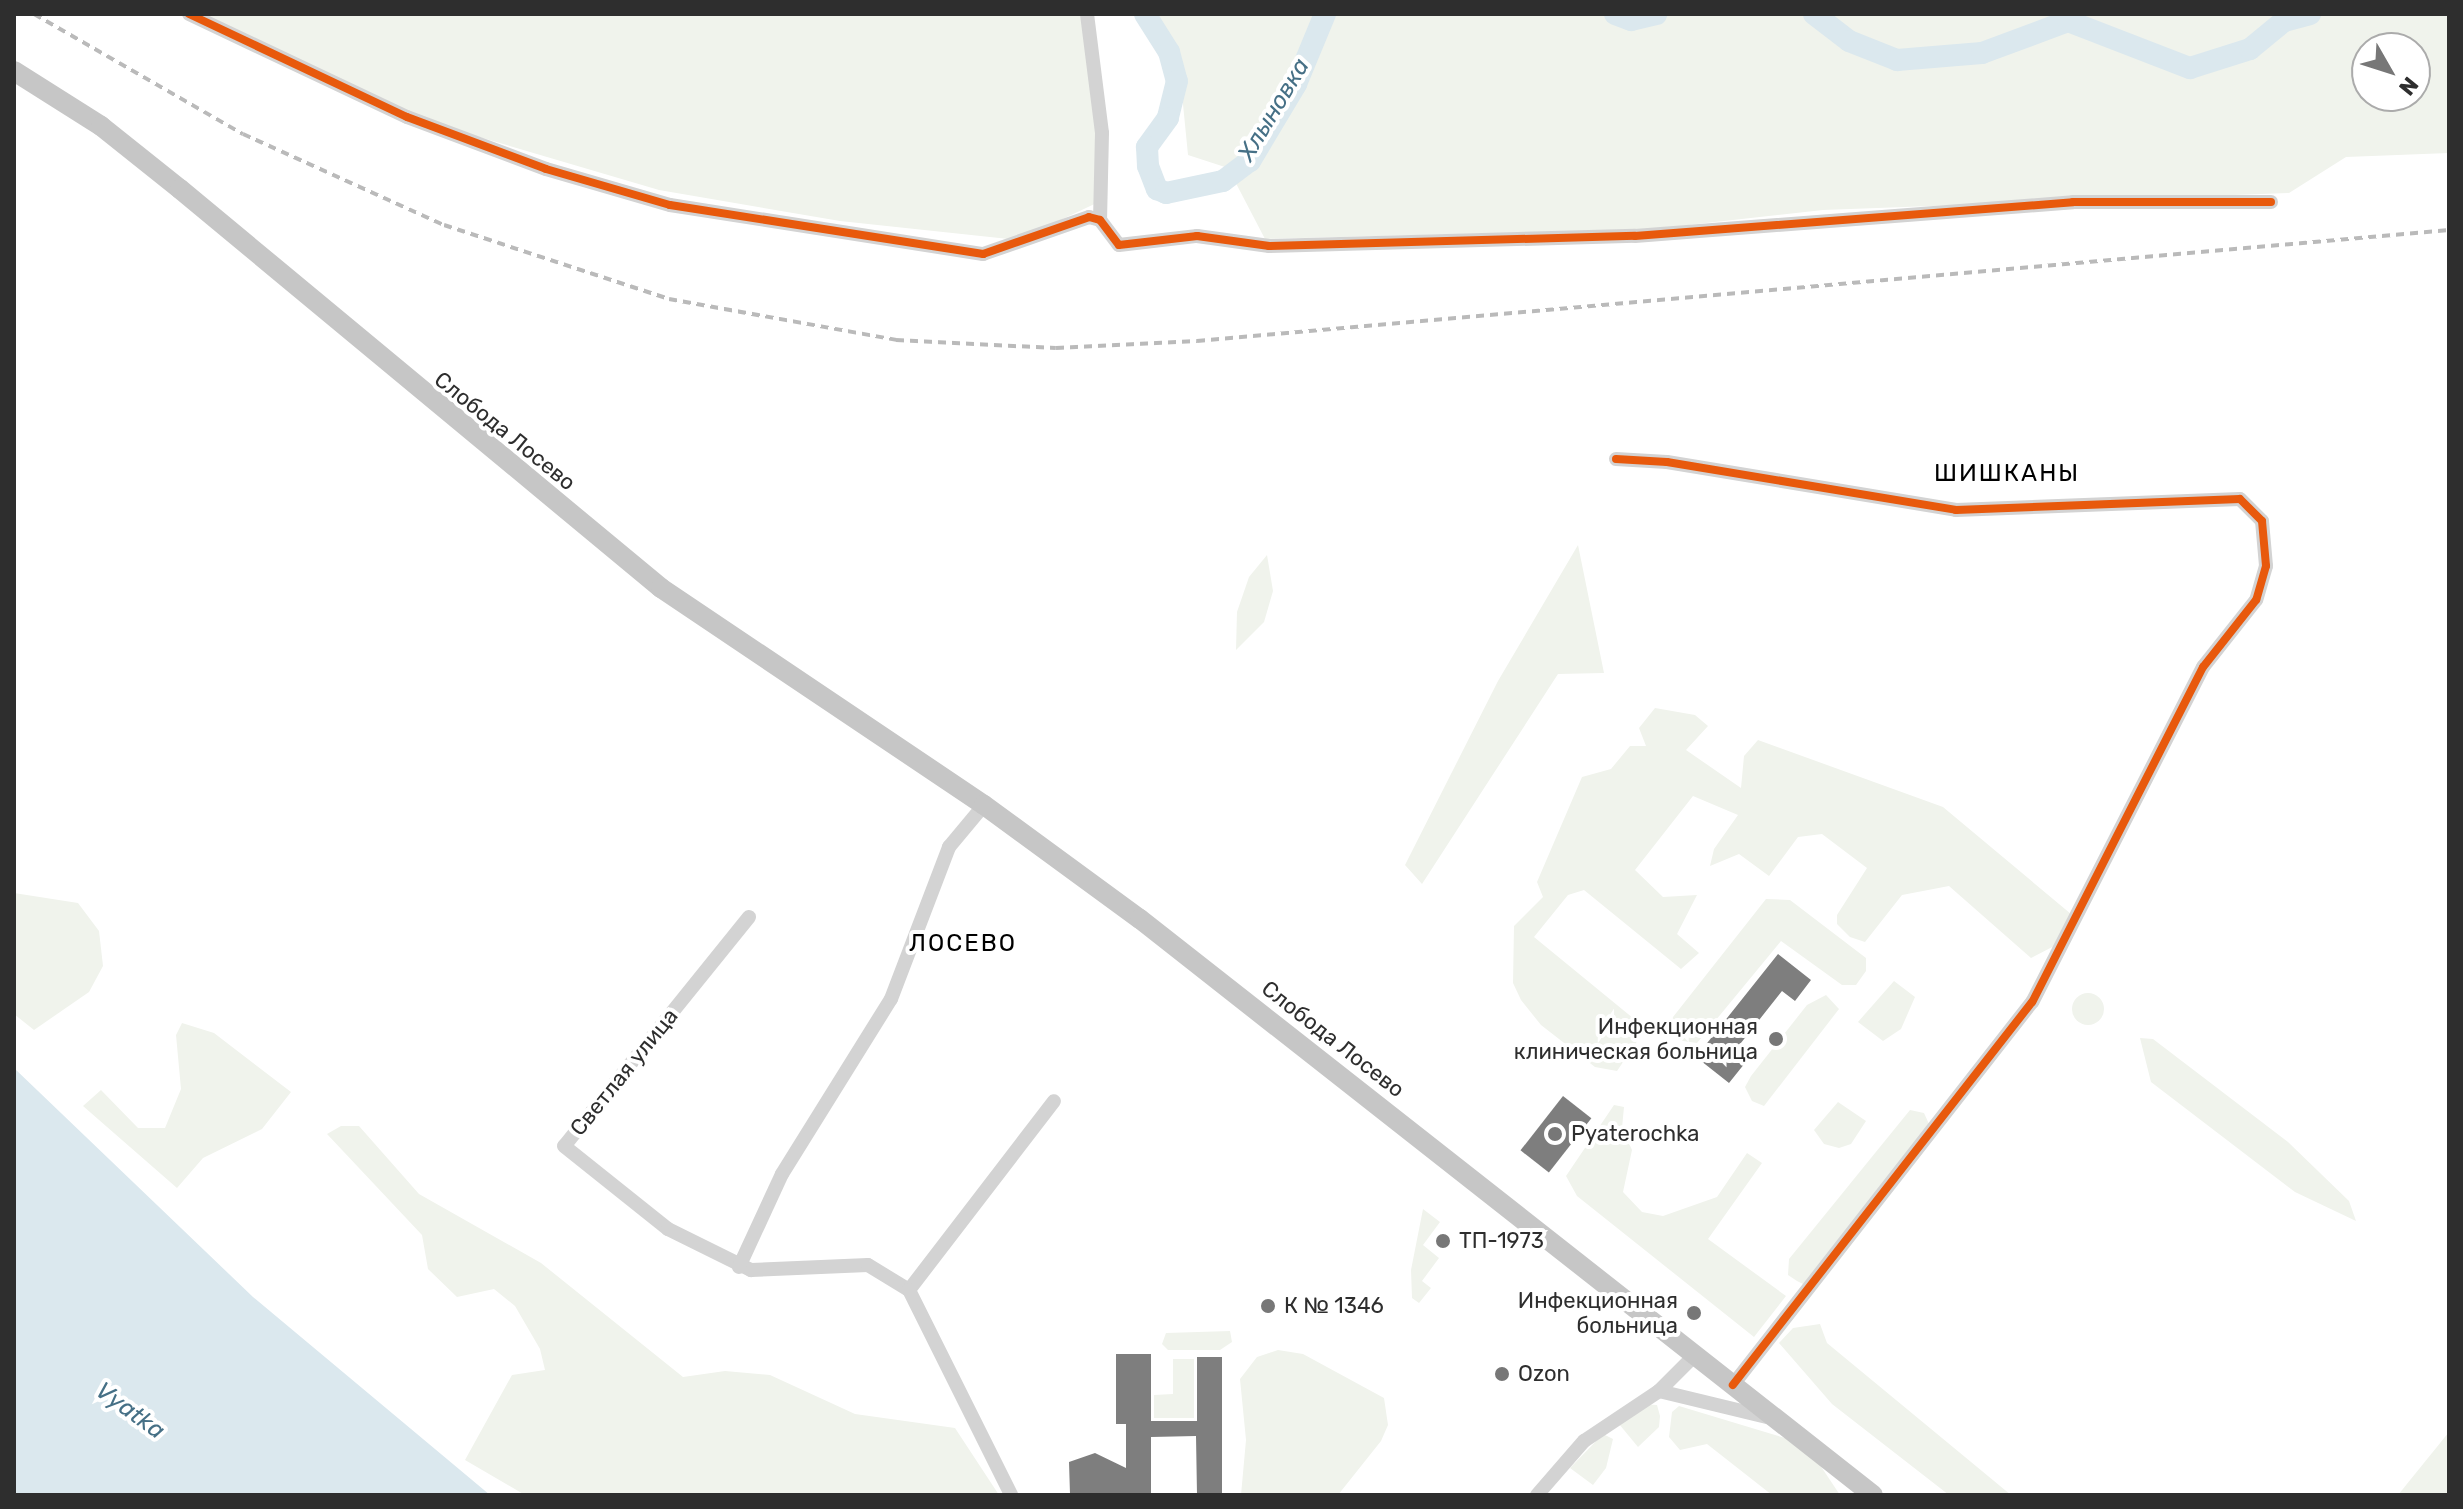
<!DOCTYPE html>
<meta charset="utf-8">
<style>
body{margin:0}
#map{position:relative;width:2463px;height:1509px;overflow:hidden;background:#fff;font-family:Rubik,sans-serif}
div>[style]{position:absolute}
.green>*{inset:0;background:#f0f3ec}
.round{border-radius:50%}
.water>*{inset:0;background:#dbe8ee}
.river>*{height:22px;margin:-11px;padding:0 11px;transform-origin:11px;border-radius:11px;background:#dbe8ee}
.building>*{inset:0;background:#7e7e7e;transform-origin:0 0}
.street>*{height:14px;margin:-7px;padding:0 7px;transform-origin:7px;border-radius:7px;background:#d3d3d3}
.primary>*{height:20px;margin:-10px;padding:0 10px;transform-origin:10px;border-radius:10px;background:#c6c6c6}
.rail>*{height:4px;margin-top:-2px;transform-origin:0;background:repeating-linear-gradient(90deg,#bababa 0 8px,transparent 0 14px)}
.cycleway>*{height:8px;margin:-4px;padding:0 4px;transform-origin:4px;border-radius:4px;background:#e8590c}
.dots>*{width:22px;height:22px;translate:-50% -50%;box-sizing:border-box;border:4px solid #fff;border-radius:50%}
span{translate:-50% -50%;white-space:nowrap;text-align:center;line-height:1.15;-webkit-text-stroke:8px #fff;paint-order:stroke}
.street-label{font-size:22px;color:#2e2e2e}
.poi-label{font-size:22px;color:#2e2e2e}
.right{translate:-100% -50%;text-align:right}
.left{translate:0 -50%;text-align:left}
.water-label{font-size:24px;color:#467086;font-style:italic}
.neighbourhood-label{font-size:24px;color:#000;letter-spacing:2px}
.frame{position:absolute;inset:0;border:16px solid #2e2e2e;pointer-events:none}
.north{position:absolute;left:2351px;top:32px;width:80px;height:80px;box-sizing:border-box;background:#fff;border:2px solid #ababab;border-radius:50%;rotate:129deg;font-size:22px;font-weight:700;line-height:32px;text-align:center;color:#2e2e2e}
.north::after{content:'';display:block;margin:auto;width:28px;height:36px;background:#777;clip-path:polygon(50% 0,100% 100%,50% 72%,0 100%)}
</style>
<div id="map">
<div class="green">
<div style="clip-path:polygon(195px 14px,1085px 14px,1103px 200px,1018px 240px,840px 221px,659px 190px,425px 121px)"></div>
<div style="clip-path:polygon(evenodd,1152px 14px,2449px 14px,2449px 153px,2346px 157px,2289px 193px,1823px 210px,1652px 229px,1265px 239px,1228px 168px,1188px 155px,1181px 84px,1152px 14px,2367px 48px,2415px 48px,2415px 96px,2367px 96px,2367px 48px)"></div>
<div style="clip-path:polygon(1578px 545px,1604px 673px,1558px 674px,1422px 884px,1405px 865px,1498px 681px)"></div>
<div style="clip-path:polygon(1267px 555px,1273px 591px,1264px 622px,1236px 650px,1237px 612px,1249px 577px)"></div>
<div style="clip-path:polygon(1655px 708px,1695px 715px,1708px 726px,1686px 750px,1741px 788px,1744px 756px,1758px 740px,1943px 807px,2071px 914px,2058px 944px,2031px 958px,1949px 886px,1902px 895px,1865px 942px,1850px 937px,1837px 924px,1837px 915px,1867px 868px,1822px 834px,1798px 837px,1769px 876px,1739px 854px,1710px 866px,1714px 849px,1738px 815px,1693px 796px,1635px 870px,1663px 897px,1697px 895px,1677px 934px,1699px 953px,1681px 969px,1584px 890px,1568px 895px,1534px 937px,1639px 1023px,1638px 1040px,1617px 1071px,1595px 1067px,1541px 1025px,1521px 1000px,1513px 983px,1514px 926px,1543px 897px,1537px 882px,1582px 777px,1611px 769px,1630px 746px,1646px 746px,1639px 728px)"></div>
<div style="clip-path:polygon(14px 893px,78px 903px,99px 931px,103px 966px,89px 992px,34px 1030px,14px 1014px)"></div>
<div style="clip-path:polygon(1766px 899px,1790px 900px,1866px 958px,1866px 971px,1856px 985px,1842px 985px,1781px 941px,1697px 1043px,1683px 1041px,1669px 1031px,1673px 1017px)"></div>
<div style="clip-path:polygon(1894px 981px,1915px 997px,1901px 1029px,1883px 1041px,1858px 1022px)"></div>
<div class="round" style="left:2072px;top:993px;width:32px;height:32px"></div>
<div style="clip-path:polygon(1826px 995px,1839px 1009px,1764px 1106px,1752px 1101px,1745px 1087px,1751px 1076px,1807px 1005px)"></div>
<div style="clip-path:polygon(182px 1023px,214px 1033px,291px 1092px,262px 1129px,203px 1158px,177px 1188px,83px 1106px,101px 1090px,138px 1128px,165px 1128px,181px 1089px,176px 1035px)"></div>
<div style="clip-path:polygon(2140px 1038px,2153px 1039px,2288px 1142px,2349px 1201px,2356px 1221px,2295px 1192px,2151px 1082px)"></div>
<div style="clip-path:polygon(1838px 1102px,1866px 1121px,1851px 1144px,1839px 1148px,1824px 1144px,1814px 1130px)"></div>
<div style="clip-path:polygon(1614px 1105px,1624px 1107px,1622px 1128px,1632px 1150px,1623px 1192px,1642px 1212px,1663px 1216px,1717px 1197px,1747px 1153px,1762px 1163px,1708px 1239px,1786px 1296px,1754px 1337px,1577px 1196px,1566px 1176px)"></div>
<div style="clip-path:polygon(1910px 1110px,1924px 1113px,1929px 1124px,1803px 1284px,1797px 1281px,1788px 1275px,1789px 1259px)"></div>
<div style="clip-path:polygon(341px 1126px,359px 1126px,419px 1194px,541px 1263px,683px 1377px,725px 1371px,770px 1375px,855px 1414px,955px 1428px,999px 1495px,525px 1495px,465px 1460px,512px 1375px,545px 1370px,540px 1349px,515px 1306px,494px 1289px,457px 1297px,428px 1269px,422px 1235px,327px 1134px)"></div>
<div style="clip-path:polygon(1423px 1209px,1440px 1222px,1423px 1245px,1439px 1258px,1422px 1281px,1431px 1288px,1419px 1303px,1412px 1298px,1411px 1270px)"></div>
<div style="clip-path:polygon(1820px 1324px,1827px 1343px,2011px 1495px,1949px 1495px,1832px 1404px,1779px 1343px,1793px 1328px)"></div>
<div style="clip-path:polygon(1230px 1331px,1232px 1342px,1220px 1350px,1168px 1350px,1162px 1344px,1166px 1333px)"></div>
<div style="clip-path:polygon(1278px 1350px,1303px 1354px,1384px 1398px,1388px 1425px,1381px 1441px,1338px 1495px,1241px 1495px,1246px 1440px,1240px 1379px,1257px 1357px)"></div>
<div style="clip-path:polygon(1173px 1359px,1194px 1359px,1194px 1418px,1154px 1418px,1154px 1395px,1173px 1394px)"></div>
<div style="clip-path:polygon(1641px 1404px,1657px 1405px,1660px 1416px,1659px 1427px,1638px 1447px,1619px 1424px)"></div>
<div style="clip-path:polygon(1679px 1406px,1785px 1438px,1820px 1465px,1840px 1495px,1772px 1495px,1707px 1444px,1680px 1450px,1669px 1437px,1672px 1412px)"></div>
<div style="clip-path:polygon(2449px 1432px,2448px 1495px,2398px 1495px)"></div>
<div style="clip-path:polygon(1603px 1434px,1613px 1439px,1606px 1468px,1593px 1485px,1570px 1468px)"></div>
</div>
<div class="water">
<div style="clip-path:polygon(14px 1068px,253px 1297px,490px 1495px,14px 1495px)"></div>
</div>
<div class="river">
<div style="left:1145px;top:14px;width:45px;rotate:57.7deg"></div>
<div style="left:1169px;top:52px;width:30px;rotate:75deg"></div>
<div style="left:1177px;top:81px;width:38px;rotate:104deg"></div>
<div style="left:1168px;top:118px;width:36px;rotate:126deg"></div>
<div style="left:1147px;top:147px;width:19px;rotate:87deg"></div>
<div style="left:1148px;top:166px;width:25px;rotate:69deg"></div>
<div style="left:1157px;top:189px;width:10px;rotate:24deg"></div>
<div style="left:1166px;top:193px;width:58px;rotate:-11.9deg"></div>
<div style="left:1223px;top:181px;width:34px;rotate:-37deg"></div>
<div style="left:1250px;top:161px;width:90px;rotate:-59.1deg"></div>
<div style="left:1296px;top:84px;width:76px;rotate:-67.5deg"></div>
<div style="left:1615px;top:14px;width:17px;rotate:21deg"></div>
<div style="left:1631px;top:20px;width:26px;rotate:-13deg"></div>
<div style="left:1814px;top:14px;width:44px;rotate:37.6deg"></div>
<div style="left:1849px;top:41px;width:52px;rotate:21.6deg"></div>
<div style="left:1897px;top:60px;width:85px;rotate:-4.7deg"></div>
<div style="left:1982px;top:53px;width:92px;rotate:-20.4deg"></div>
<div style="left:2068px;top:21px;width:131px;rotate:21.1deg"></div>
<div style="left:2190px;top:68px;width:63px;rotate:-17.6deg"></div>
<div style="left:2250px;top:49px;width:44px;rotate:-39.5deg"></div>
<div style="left:2284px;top:21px;width:27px;rotate:-15deg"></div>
</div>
<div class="building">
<div style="clip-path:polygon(1778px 954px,1811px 980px,1795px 1001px,1782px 991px,1733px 1053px,1745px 1063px,1729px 1083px,1696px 1057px)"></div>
<div style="left:1563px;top:1096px;width:36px;height:69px;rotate:38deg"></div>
<div style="clip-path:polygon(1116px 1354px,1151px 1354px,1151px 1421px,1197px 1421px,1197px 1357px,1222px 1357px,1222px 1495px,1197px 1495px,1196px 1436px,1151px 1437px,1151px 1495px,1070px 1494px,1069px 1462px,1095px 1453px,1126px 1468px,1126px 1424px,1116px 1424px)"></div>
</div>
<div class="street">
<div style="left:189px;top:14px;width:241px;rotate:25.3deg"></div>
<div style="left:407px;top:117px;width:148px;rotate:20.5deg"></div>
<div style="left:546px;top:169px;width:129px;rotate:16.2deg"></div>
<div style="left:670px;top:205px;width:317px;rotate:8.9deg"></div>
<div style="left:983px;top:254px;width:112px;rotate:-19.2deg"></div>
<div style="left:1089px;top:217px;width:11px;rotate:15deg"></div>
<div style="left:1100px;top:220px;width:31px;rotate:53deg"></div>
<div style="left:1119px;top:245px;width:79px;rotate:-6.6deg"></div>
<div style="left:1197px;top:236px;width:73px;rotate:7.9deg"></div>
<div style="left:1269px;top:246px;width:366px;rotate:-1.6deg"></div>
<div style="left:1635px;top:236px;width:439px;rotate:-4.4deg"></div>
<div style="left:2073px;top:202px;width:198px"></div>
<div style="left:1087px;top:14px;width:120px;rotate:82.8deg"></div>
<div style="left:1102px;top:133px;width:87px;rotate:91.3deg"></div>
<div style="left:1616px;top:459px;width:51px;rotate:3.4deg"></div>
<div style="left:1667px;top:462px;width:293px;rotate:9.4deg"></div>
<div style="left:1956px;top:510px;width:284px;rotate:-2.2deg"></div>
<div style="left:2240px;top:499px;width:31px;rotate:45deg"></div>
<div style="left:2262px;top:521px;width:45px;rotate:84.9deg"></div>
<div style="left:2266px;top:566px;width:35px;rotate:106deg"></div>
<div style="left:2256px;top:600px;width:85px;rotate:128.3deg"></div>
<div style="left:2203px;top:667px;width:376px;rotate:117deg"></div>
<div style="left:2032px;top:1002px;width:486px;rotate:128deg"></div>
<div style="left:749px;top:917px;width:294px;rotate:128.9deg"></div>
<div style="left:564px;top:1146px;width:133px;rotate:38.6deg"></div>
<div style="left:668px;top:1229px;width:93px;rotate:26.3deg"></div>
<div style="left:751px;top:1270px;width:117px;rotate:-2.4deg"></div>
<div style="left:868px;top:1265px;width:48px;rotate:31.4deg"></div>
<div style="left:909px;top:1290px;width:238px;rotate:-52.5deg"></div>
<div style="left:739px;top:1267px;width:102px;rotate:-65.2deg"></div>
<div style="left:782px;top:1174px;width:206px;rotate:-58.1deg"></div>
<div style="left:891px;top:999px;width:163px;rotate:-69.1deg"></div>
<div style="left:949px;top:847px;width:55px;rotate:-50.2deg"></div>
<div style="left:909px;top:1290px;width:229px;rotate:63.5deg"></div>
<div style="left:1659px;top:1391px;width:115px;rotate:13.6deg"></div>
<div style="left:1537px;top:1495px;width:72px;rotate:-49deg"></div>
<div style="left:1584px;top:1441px;width:90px;rotate:-33.7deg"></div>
<div style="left:1659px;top:1391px;width:52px;rotate:-45deg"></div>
</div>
<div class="primary">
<div style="left:14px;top:71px;width:103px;rotate:32.3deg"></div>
<div style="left:101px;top:126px;width:101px;rotate:38.6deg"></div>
<div style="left:180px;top:189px;width:625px;rotate:39.68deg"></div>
<div style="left:661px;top:588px;width:389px;rotate:33.9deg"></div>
<div style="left:984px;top:805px;width:193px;rotate:36.2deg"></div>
<div style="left:1140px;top:919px;width:932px;rotate:38.16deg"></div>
</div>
<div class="rail">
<div style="left:34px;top:14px;width:241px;rotate:29.9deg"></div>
<div style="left:243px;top:134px;width:221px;rotate:24.4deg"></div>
<div style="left:444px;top:225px;width:237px;rotate:18.2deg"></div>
<div style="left:669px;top:299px;width:231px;rotate:10.2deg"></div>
<div style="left:896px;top:340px;width:160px;rotate:2.9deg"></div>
<div style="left:1056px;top:348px;width:141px;rotate:-2.8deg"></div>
<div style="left:1197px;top:341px;width:1257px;rotate:-5.07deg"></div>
</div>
<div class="cycleway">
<div style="left:189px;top:14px;width:241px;rotate:25.3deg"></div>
<div style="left:407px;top:117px;width:148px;rotate:20.5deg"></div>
<div style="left:546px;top:169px;width:129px;rotate:16.2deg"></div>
<div style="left:670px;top:205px;width:317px;rotate:8.9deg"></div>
<div style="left:983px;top:254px;width:112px;rotate:-19.2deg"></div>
<div style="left:1089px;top:217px;width:11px;rotate:15deg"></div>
<div style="left:1100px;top:220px;width:31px;rotate:53deg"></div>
<div style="left:1119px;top:245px;width:79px;rotate:-6.6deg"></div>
<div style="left:1197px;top:236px;width:73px;rotate:7.9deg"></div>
<div style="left:1269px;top:246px;width:366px;rotate:-1.6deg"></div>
<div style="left:1635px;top:236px;width:439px;rotate:-4.4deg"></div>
<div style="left:2073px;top:202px;width:198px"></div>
<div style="left:1616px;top:459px;width:51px;rotate:3.4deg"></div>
<div style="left:1667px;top:462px;width:293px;rotate:9.4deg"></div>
<div style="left:1956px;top:510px;width:284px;rotate:-2.2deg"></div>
<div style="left:2240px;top:499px;width:31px;rotate:45deg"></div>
<div style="left:2262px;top:521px;width:45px;rotate:84.9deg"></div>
<div style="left:2266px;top:566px;width:35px;rotate:106deg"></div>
<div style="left:2256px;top:600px;width:85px;rotate:128.3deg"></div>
<div style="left:2203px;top:667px;width:376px;rotate:117deg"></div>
<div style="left:2032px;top:1002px;width:486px;rotate:128deg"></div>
</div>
<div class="dots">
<div style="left:1776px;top:1039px;background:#777"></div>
<div style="left:1555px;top:1134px;background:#777"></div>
<div style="left:1443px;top:1241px;background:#777"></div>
<div style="left:1268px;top:1306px;background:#777"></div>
<div style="left:1694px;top:1313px;background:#777"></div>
<div style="left:1502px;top:1374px;background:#777"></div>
</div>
<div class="street-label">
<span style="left:505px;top:431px;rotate:39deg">Слобода Лосево</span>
<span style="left:1333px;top:1039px;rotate:38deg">Слобода Лосево</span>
<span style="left:624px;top:1072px;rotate:-51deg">Светлая улица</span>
</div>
<div class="poi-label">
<span class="right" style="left:1758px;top:1039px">Инфекционная<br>клиническая больница</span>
<span class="left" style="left:1571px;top:1134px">Pyaterochka</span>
<span class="left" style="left:1459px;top:1241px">ТП-1973</span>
<span class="right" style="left:1678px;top:1313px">Инфекционная<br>больница</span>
<span class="left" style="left:1284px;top:1306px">К № 1346</span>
<span class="left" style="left:1518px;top:1374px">Ozon</span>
</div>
<div class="water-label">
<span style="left:1274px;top:110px;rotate:-59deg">Хлыновка</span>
<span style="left:130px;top:1411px;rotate:36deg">Vyatka</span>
</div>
<div class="neighbourhood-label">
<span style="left:2007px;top:474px">ШИШКАНЫ</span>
<span style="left:963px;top:944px">ЛОСЕВО</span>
</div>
<div class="frame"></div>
<div class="north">N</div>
</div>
